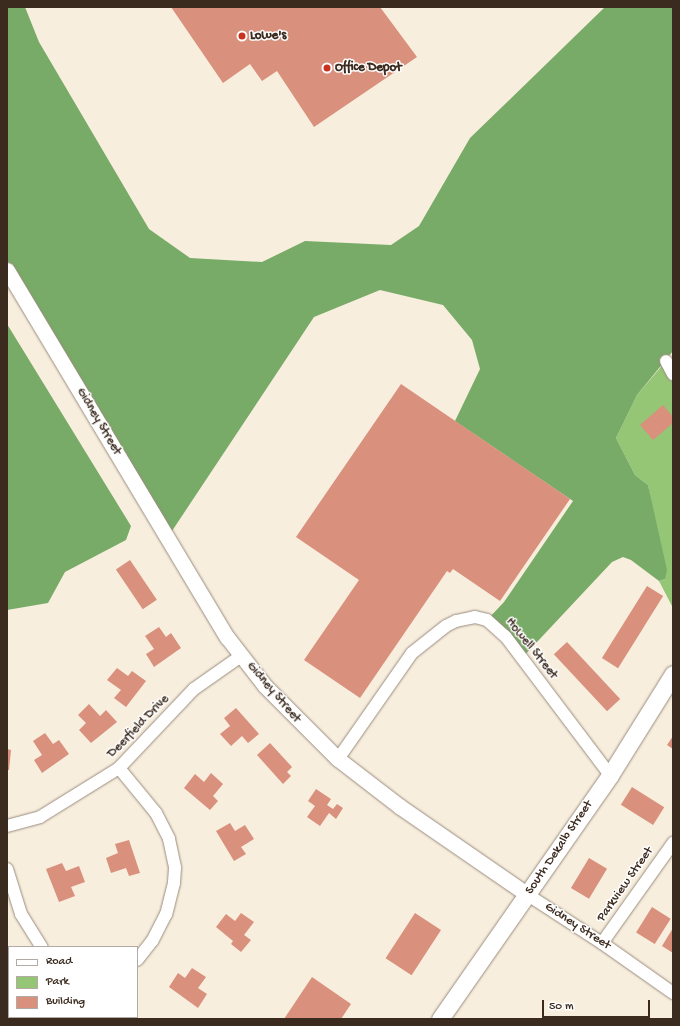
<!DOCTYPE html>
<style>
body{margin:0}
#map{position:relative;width:680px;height:1026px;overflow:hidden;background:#f8eede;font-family:"Gochi Hand",sans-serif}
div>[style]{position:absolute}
.green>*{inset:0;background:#95c676}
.forest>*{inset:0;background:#78ab67}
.building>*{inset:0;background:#d9907c;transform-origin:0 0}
.roads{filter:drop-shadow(0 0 1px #9a8c7e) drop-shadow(0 0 1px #9a8c7e)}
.minor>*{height:12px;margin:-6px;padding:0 6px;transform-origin:6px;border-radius:6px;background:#fff}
.tertiary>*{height:15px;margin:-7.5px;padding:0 7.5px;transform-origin:7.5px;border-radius:7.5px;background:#fff}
.secondary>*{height:17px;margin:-8.5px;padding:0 8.5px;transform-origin:8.5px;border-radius:8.5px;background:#fff}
.dots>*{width:11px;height:11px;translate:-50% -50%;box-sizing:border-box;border:2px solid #fff;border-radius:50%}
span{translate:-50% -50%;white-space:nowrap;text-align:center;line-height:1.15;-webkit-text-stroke:3px #fff;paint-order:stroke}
.poi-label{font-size:13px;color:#3b2a1e;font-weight:700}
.left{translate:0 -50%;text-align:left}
.street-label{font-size:13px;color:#3b2a1e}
.frame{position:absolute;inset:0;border:8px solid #3b2a1e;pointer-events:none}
.legend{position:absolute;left:8px;top:946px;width:130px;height:72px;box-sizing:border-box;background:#fff;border:1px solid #b1aaa5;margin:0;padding:5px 7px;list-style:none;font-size:12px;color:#3b2a1e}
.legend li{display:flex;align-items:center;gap:8px;height:20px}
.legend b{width:20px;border:1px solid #b1aaa5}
.scale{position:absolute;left:542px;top:1000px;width:108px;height:18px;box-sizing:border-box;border:2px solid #3b2a1e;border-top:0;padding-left:5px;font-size:12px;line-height:14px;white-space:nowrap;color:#3b2a1e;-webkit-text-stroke:3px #fff;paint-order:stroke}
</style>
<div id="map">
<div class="green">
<div style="clip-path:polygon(666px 361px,673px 374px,673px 608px,659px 581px,665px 579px,648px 485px,635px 475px,616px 438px,637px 395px)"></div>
</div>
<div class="forest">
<div style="clip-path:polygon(7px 7px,25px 7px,39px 42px,149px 229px,190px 258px,262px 262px,305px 241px,391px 245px,419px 226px,470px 138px,605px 7px,673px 7px,673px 351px,637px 395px,616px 438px,635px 475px,648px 485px,667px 570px,665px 579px,659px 581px,631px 560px,623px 557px,612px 562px,522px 658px,487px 620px,504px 602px,573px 501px,455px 421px,480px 369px,472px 340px,443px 305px,380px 290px,314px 317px,168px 537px,7px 271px)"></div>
<div style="clip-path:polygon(7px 324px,131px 526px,126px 540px,65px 572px,48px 603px,7px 610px)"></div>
</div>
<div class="building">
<div style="clip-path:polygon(171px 7px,380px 7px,417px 57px,314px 127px,277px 71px,262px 81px,250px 64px,223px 83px)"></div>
<div style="clip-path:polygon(401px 384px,570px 499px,500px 601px,453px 569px,450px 573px,447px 571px,360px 698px,304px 660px,359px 580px,296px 537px)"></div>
<div style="clip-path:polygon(663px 405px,673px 417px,673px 423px,653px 440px,640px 425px)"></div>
<div style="left:130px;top:560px;width:48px;height:17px;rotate:56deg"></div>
<div style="left:647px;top:586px;width:19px;height:85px;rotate:32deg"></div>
<div style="clip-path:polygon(159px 627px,166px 637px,171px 633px,181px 648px,154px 667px,146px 654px,154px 649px,145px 636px)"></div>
<div style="left:567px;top:642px;width:78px;height:18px;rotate:47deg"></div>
<div style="clip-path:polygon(117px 668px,128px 676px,132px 671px,146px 681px,126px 707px,114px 698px,121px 690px,107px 680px)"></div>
<div style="clip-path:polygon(89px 704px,100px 716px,106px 710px,117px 722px,91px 743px,79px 730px,86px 723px,78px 715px)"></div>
<div style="clip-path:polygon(236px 708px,259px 734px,248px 743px,242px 736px,231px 746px,220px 734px,230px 726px,224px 718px)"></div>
<div style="clip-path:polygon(45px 733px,53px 744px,59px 740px,69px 754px,42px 773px,34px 760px,42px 755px,33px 741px)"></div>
<div style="clip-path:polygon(673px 736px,673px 749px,667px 745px)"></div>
<div style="clip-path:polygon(270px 743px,292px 767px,287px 772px,291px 776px,283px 784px,257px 755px)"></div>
<div style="clip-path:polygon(7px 749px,11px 750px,9px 770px,7px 770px)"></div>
<div style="clip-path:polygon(211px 773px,223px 784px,213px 796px,218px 801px,210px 810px,184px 788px,195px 774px,204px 782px)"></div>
<div style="left:632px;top:787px;width:38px;height:21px;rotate:32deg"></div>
<div style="clip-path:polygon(316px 789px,331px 799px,327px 805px,333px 809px,337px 804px,343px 808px,336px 819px,329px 813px,320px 826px,307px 817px,315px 806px,308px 801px)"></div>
<div style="clip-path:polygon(230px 823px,235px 831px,245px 825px,254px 839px,241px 847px,246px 854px,234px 861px,216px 831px)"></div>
<div style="clip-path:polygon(129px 840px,140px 873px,129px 876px,126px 868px,111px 873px,106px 858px,118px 853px,115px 844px)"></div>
<div style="left:589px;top:858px;width:21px;height:35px;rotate:31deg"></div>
<div style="clip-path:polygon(62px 863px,66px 871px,79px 866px,85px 882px,71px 887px,75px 896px,59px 902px,46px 869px)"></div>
<div style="left:652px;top:907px;width:22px;height:30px;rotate:32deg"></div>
<div style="clip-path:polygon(241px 913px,254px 922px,244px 935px,251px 940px,241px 952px,231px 944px,233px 941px,216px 927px,226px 914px,235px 921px)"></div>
<div style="left:415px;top:913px;width:31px;height:54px;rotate:33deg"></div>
<div style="clip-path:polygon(673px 928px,673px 953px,662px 946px)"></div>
<div style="clip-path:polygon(7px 961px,9px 964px,9px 984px,7px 980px)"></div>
<div style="clip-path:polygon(192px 968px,206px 977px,198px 988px,207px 994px,198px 1008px,169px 987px,178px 973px,185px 978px)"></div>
<div style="clip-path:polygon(312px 977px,351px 1004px,341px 1019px,284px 1019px)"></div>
<div style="clip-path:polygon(41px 1017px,76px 1017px,79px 1019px,44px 1019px)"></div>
</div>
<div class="roads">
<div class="minor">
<div style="left:666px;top:361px;width:15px;rotate:62deg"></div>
<div style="left:338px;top:759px;width:129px;rotate:-55.1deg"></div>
<div style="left:412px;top:653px;width:43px;rotate:-38.5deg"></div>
<div style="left:446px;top:626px;width:11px;rotate:-27deg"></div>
<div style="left:456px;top:621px;width:19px;rotate:-12deg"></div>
<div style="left:475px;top:617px;width:12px;rotate:14deg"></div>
<div style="left:487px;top:620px;width:25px;rotate:42deg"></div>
<div style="left:506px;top:637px;width:173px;rotate:53deg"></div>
<div style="left:119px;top:768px;width:58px;rotate:50.6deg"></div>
<div style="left:156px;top:813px;width:29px;rotate:63deg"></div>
<div style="left:169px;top:839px;width:30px;rotate:78deg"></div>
<div style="left:175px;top:868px;width:15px;rotate:94deg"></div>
<div style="left:174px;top:883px;width:32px;rotate:104deg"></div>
<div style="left:166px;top:914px;width:30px;rotate:117deg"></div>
<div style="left:152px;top:941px;width:24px;rotate:128deg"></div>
<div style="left:7px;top:826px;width:34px;rotate:-15deg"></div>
<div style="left:40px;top:817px;width:93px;rotate:-31.8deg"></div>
<div style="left:119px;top:768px;width:109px;rotate:-46.5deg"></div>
<div style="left:194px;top:689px;width:57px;rotate:-35.1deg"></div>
<div style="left:7px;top:869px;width:47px;rotate:72.7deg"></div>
<div style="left:21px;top:914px;width:39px;rotate:58deg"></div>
<div style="left:528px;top:895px;width:88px;rotate:33deg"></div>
<div style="left:602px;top:943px;width:87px;rotate:35.2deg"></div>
<div style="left:602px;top:943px;width:123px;rotate:-54.6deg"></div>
</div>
<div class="tertiary">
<div style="left:7px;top:270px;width:428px;rotate:59.1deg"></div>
<div style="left:227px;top:637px;width:62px;rotate:52.2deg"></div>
<div style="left:265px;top:686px;width:103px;rotate:45deg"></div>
<div style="left:338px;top:759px;width:77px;rotate:37.6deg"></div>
<div style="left:399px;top:806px;width:157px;rotate:34.6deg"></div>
</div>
<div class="secondary">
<div style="left:440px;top:1019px;width:297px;rotate:-55.1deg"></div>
<div style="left:610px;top:775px;width:119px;rotate:-58deg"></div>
</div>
</div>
<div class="dots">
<div style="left:242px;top:36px;background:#c8321e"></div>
<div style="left:327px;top:68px;background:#c8321e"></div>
</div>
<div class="poi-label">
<span class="left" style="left:250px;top:36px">Lowe's</span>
<span class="left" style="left:335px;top:68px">Office Depot</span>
</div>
<div class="street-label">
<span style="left:98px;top:422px;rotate:59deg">Gidney Street</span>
<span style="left:531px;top:649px;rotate:51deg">Howell Street</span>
<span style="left:273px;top:693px;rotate:49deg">Gidney Street</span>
<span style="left:139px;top:727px;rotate:-46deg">Deerfield Drive</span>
<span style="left:560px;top:848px;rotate:-56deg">South Dekalb Street</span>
<span style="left:626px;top:885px;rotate:-55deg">Parkview Street</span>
<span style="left:577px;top:927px;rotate:33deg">Gidney Street</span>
</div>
<div class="frame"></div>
<ul class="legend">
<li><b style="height:5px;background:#fff"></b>Road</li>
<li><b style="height:11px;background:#95c676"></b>Park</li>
<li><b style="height:11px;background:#d9907c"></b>Building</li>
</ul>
<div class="scale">50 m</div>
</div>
